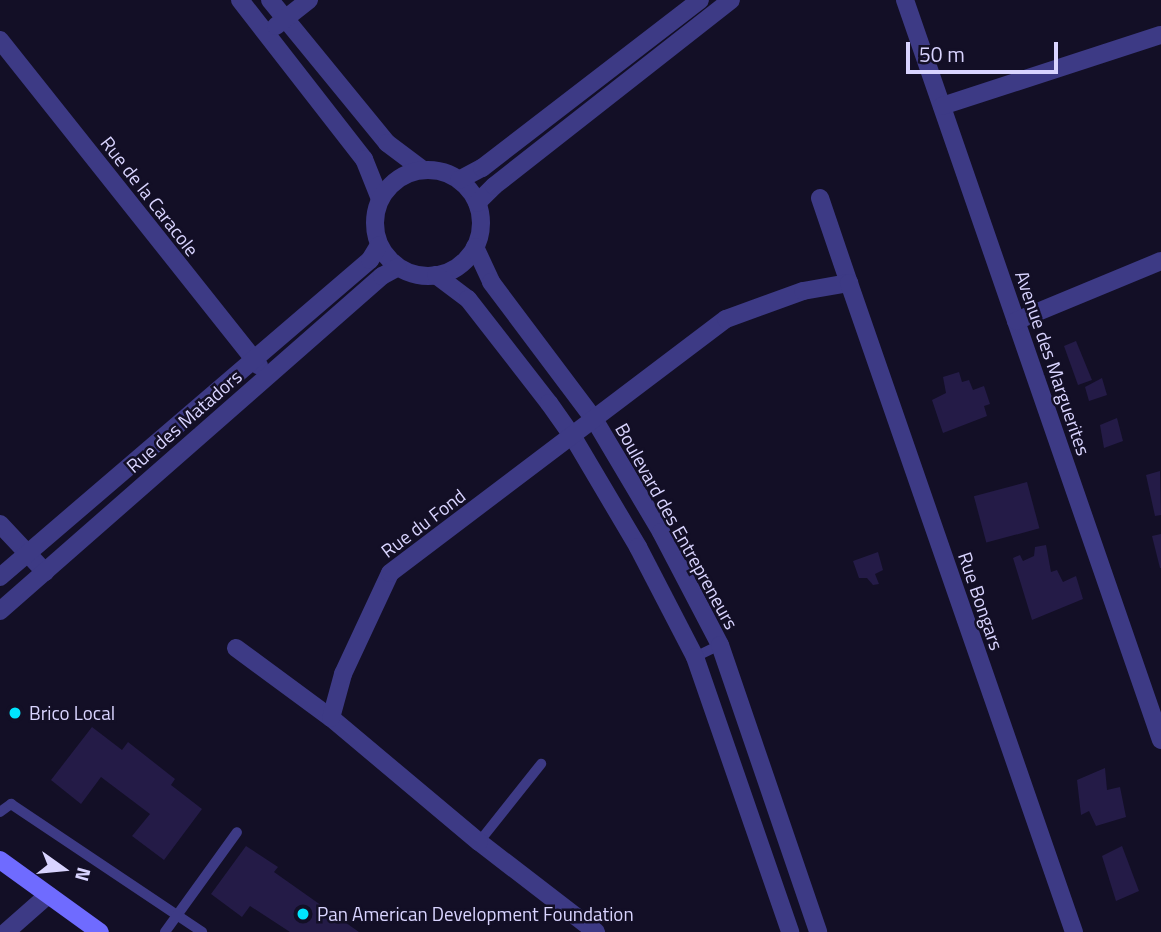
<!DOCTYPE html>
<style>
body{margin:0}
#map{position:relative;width:1161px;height:932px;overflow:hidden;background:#130f26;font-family:"Titillium Web",sans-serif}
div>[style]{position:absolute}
.building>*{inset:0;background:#241b47;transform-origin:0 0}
.lane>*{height:10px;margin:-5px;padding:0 5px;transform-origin:5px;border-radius:5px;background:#3d3a85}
.street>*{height:18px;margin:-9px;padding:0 9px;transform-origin:9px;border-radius:9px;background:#3d3a85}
.street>.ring{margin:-9px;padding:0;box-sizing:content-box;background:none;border:18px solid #3d3a85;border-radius:50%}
.secondary>*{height:18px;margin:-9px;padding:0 9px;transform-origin:9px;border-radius:9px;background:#6f6bff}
.dots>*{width:19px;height:19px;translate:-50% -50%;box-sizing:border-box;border:4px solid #130f26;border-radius:50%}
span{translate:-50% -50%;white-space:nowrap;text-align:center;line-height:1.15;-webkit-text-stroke:5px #130f26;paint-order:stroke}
.street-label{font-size:19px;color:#d9d4ff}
.poi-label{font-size:19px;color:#d9d4ff}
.left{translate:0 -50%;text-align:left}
.north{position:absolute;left:28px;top:834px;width:70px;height:70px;-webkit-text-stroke:5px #130f26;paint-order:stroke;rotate:105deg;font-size:19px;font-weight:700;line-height:28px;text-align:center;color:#d9d4ff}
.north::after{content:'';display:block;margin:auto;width:24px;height:32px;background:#d9d4ff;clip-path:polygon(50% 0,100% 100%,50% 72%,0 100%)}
.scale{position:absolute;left:906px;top:42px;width:152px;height:32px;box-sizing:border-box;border:4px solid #d9d4ff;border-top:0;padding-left:9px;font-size:21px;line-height:24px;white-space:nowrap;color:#d9d4ff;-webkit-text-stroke:5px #130f26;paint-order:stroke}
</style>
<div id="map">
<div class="building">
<div style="clip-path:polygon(1076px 341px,1092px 380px,1078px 385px,1064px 346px)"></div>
<div style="clip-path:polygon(959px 372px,962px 382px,969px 380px,973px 390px,984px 386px,990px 404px,984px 406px,987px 416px,943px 433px,932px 400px,946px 393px,943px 377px)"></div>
<div style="clip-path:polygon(1102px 378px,1107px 395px,1089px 401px,1085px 387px)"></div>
<div style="clip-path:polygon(1117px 418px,1123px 441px,1104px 448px,1100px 425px)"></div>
<div style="clip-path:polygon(1160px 471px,1161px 515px,1155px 516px,1146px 475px)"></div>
<div style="left:1027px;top:482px;width:48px;height:55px;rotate:75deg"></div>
<div style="clip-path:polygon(1161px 534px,1161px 568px,1160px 568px,1152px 536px)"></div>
<div style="clip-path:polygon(1046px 545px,1051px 572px,1057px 570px,1063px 582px,1076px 576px,1083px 599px,1032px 620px,1013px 558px,1020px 555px,1023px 561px,1034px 556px,1035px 547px)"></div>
<div style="clip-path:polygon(878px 552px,883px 570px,875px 574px,879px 584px,873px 585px,867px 578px,859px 578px,853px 561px)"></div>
<div style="clip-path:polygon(92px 727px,122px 750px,128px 742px,175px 779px,171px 785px,202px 809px,164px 860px,132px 836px,150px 814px,101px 777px,81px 804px,51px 780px)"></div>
<div style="clip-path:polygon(1105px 768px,1107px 790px,1120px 787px,1126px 817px,1096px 826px,1089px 811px,1081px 815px,1077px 780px)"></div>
<div style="clip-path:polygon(246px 846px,278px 867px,274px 872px,359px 932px,290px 932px,250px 906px,242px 917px,211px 894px)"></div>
<div style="clip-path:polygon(1122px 846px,1139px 891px,1116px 901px,1102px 856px)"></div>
</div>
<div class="lane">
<div style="left:695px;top:657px;width:28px;rotate:-26deg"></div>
<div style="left:0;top:812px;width:14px;rotate:-36deg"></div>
<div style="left:11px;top:804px;width:230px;rotate:33.8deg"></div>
<div style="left:479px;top:842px;width:100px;rotate:-51.5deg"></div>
<div style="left:165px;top:932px;width:123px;rotate:-54.2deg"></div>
</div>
<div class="street">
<div style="left:240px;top:0;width:202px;rotate:52.1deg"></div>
<div style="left:364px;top:159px;width:43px;rotate:68.2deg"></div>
<div style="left:270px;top:0;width:185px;rotate:50.7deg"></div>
<div style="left:387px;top:143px;width:45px;rotate:36.9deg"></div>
<div style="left:905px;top:0;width:783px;rotate:70.92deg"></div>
<div style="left:276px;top:26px;width:42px;rotate:-38.2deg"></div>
<div style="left:0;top:40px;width:416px;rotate:51.5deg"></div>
<div style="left:942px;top:106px;width:230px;rotate:-18deg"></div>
<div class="ring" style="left:375px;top:170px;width:88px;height:88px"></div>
<div style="left:459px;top:180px;width:26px;rotate:-28deg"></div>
<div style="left:482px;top:168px;width:275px;rotate:-37.6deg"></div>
<div style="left:820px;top:198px;width:90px;rotate:71.2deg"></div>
<div style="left:477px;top:203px;width:24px;rotate:-45deg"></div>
<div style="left:494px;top:186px;width:301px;rotate:-38.1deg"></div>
<div style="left:475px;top:247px;width:38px;rotate:65deg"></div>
<div style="left:491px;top:282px;width:171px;rotate:53.1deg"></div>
<div style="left:594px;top:419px;width:131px;rotate:59.3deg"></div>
<div style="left:661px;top:532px;width:127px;rotate:62.4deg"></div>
<div style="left:720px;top:645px;width:303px;rotate:71.1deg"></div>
<div style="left:436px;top:275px;width:40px;rotate:37deg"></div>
<div style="left:468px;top:299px;width:132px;rotate:52.1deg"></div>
<div style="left:549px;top:403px;width:42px;rotate:54.8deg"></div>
<div style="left:573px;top:437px;width:128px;rotate:59.4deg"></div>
<div style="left:638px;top:547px;width:124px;rotate:62.6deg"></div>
<div style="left:695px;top:657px;width:291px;rotate:70.9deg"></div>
<div style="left:1016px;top:321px;width:157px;rotate:-22.5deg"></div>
<div style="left:0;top:524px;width:66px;rotate:46.8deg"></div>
<div style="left:0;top:577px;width:487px;rotate:-40.6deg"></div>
<div style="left:370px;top:260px;width:17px;rotate:-59deg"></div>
<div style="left:0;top:611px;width:508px;rotate:-41.25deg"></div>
<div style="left:382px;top:276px;width:18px;rotate:-29deg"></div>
<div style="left:236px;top:648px;width:118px;rotate:36.4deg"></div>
<div style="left:6px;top:932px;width:56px;rotate:-41.4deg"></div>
<div style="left:596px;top:932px;width:148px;rotate:-142.4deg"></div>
<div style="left:479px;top:842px;width:193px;rotate:-140deg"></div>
<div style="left:331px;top:718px;width:46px;rotate:-74.7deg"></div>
<div style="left:343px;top:674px;width:111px;rotate:-65deg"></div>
<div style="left:390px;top:573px;width:421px;rotate:-37.1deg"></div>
<div style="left:726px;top:319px;width:82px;rotate:-20deg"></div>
<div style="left:803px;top:291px;width:47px;rotate:-9.9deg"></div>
<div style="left:849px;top:283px;width:687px;rotate:70.88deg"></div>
</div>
<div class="secondary">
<div style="left:0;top:860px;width:123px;rotate:35.8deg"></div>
</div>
<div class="dots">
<div style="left:15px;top:713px;background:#00e5ff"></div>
<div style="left:303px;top:914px;background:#00e5ff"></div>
</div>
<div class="street-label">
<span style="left:150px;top:196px;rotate:52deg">Rue de la Caracole</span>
<span style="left:1053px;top:363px;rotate:71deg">Avenue des Marguerites</span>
<span style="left:184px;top:421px;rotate:-41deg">Rue des Matadors</span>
<span style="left:423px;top:523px;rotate:-37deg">Rue du Fond</span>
<span style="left:677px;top:526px;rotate:61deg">Boulevard des Entrepreneurs</span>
<span style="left:981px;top:601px;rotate:71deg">Rue Bongars</span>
</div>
<div class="poi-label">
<span class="left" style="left:29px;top:713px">Brico Local</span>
<span class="left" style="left:317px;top:914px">Pan American Development Foundation</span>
</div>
<div class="north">N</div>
<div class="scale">50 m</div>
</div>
